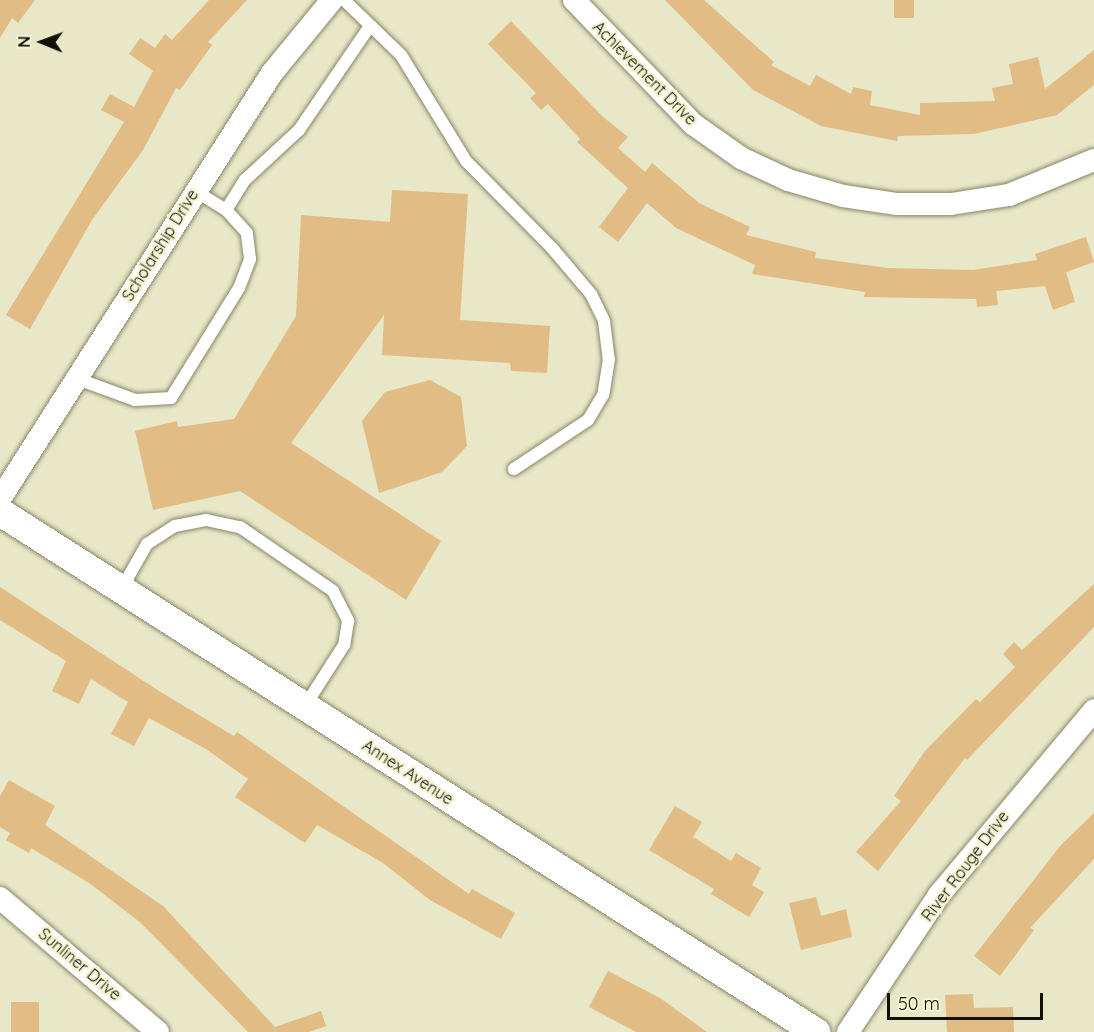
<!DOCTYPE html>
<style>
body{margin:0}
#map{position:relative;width:1094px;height:1032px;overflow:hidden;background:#e8e7c7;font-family:Quicksand,sans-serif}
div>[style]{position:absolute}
.building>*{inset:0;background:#e1bc85;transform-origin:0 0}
.roads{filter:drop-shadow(0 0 2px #888669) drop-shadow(0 0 2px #888669)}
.service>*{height:12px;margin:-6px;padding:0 6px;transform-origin:6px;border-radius:6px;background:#fff}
.minor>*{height:22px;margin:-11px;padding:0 11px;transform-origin:11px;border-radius:11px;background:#fff}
.tertiary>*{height:28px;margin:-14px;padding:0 14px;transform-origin:14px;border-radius:14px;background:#fff}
span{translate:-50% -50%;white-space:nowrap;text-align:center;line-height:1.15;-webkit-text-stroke:5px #f5f4d4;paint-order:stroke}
.street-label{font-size:16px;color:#101005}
.north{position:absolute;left:12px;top:12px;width:60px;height:60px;-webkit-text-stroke:4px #f5f4d4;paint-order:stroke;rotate:271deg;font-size:16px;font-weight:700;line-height:24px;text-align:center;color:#101005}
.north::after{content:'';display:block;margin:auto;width:21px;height:27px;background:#101005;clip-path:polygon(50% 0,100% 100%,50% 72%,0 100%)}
.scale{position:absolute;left:887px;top:993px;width:156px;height:27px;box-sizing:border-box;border:3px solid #101005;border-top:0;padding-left:8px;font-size:18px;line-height:21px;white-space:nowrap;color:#101005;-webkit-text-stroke:4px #f5f4d4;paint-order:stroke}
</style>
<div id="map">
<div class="building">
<div style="clip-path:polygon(0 0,35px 0,18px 23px,12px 18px,0 38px)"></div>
<div style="clip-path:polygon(209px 0,247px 0,208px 42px,212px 45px,180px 90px,176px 88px,143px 150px,92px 220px,30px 329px,6px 315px,124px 122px,101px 110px,110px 94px,134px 107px,153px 71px,129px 54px,140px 38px,155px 48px,165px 34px,172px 40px)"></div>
<div style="clip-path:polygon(665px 0,704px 0,774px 62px,771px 65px,810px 86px,816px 75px,851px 94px,853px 87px,872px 91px,870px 105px,920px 115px,920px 103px,995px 101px,992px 88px,1013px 84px,1009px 64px,1038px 57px,1045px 89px,1094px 50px,1094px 85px,1057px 115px,974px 134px,898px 136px,897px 141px,821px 126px,753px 90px)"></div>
<div style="left:894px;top:0;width:20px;height:18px"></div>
<div style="clip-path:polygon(511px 21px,602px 116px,628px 137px,618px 148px,645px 172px,652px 163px,699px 203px,750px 227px,746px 235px,816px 252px,815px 258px,888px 268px,973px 270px,1037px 260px,1035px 254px,1086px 237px,1094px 262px,1066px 272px,1075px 302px,1053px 310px,1045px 286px,996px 291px,998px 305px,977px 307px,976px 299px,864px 297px,865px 292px,752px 274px,755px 265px,676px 228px,647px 203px,618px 242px,599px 227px,628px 188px,577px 142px,580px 139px,548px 104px,541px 110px,530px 98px,536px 93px,488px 44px)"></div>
<div style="clip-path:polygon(392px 190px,468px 194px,460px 320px,550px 326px,547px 373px,511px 371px,510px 363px,382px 355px,384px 315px,291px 443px,441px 541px,406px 600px,240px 491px,153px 510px,135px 431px,177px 421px,178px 427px,234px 419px,296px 316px,301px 215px,390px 222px)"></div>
<div style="clip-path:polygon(430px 380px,461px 397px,467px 446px,442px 472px,379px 493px,362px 421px,385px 392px)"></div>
<div style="clip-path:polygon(1094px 584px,1094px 627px,967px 760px,965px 758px,878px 871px,856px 852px,901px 801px,894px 796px,925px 751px,976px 699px,980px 702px,1015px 667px,1003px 654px,1014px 642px,1022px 650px)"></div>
<div style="clip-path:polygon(0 587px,159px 691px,234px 736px,237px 732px,469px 894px,472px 889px,515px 913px,501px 939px,430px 900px,383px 863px,317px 825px,305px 843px,235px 797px,248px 779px,206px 749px,149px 718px,134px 746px,111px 734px,128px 702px,91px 679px,79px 704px,52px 691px,66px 661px,0 620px)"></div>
<div style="clip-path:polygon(9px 780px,55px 806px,45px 825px,163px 906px,275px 1027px,321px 1011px,326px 1026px,309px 1032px,248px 1032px,141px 923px,89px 883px,31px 848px,29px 853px,6px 840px,10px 833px,0 827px,0 796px)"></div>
<div style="clip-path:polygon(675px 806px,702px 822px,693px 837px,731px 861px,736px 853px,761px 868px,752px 885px,764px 892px,749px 917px,711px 894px,714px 889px,649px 850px)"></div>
<div style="clip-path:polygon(1094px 813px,1094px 859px,1030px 928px,1034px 930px,1000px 976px,974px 956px,1061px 845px)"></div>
<div style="clip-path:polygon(816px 897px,821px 916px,846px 909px,852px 937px,801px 950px,789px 903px)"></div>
<div style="clip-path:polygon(608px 971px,660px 998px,707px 1032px,636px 1032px,589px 1007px)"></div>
<div style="clip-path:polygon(973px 994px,974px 1008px,1013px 1007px,1014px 1032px,947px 1032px,945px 995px)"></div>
<div style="left:11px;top:1002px;width:28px;height:30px"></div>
</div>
<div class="roads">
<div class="service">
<div style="left:344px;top:0;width:79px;rotate:44deg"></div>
<div style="left:401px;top:55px;width:124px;rotate:58.5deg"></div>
<div style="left:466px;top:161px;width:122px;rotate:45.3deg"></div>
<div style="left:552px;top:248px;width:60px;rotate:49.7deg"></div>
<div style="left:591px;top:294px;width:30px;rotate:64deg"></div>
<div style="left:604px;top:321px;width:38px;rotate:83deg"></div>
<div style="left:609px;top:359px;width:36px;rotate:99deg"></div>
<div style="left:603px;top:395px;width:29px;rotate:121deg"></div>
<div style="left:588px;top:420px;width:89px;rotate:146.5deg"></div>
<div style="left:226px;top:210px;width:36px;rotate:-58deg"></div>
<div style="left:245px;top:180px;width:74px;rotate:-42.8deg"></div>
<div style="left:299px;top:130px;width:126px;rotate:-55.7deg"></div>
<div style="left:75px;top:378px;width:64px;rotate:20.1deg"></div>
<div style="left:135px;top:400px;width:36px;rotate:-3deg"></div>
<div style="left:171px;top:398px;width:129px;rotate:-58.3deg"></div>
<div style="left:239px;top:288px;width:31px;rotate:-69deg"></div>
<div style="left:250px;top:259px;width:26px;rotate:-97deg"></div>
<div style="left:247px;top:233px;width:31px;rotate:-132deg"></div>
<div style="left:226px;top:210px;width:38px;rotate:-148deg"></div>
<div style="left:122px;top:588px;width:51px;rotate:-60.4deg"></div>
<div style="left:147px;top:544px;width:33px;rotate:-33deg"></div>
<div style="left:175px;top:526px;width:32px;rotate:-11deg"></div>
<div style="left:206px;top:520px;width:35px;rotate:12deg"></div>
<div style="left:240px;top:527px;width:113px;rotate:34.5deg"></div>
<div style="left:333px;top:591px;width:34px;rotate:63deg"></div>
<div style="left:348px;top:621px;width:24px;rotate:99deg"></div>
<div style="left:344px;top:645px;width:72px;rotate:122.6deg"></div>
</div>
<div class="minor">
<div style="left:574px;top:0;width:172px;rotate:46.2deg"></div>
<div style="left:693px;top:124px;width:59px;rotate:35.3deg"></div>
<div style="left:741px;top:158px;width:52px;rotate:25.1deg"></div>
<div style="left:788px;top:180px;width:57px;rotate:16.2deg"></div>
<div style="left:843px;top:196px;width:55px;rotate:8.4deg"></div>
<div style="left:897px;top:204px;width:54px"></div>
<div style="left:951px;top:204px;width:59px;rotate:-8.8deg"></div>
<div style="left:1009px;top:195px;width:92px;rotate:-22.4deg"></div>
<div style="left:0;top:499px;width:505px;rotate:-57.44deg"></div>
<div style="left:272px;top:73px;width:94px;rotate:-50.6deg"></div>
<div style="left:0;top:898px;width:207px;rotate:40.3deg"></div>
<div style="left:848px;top:1032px;width:164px;rotate:-56.4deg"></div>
<div style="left:939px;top:895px;width:241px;rotate:-50deg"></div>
</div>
<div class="tertiary">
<div style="left:0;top:512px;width:968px;rotate:32.51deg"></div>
</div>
</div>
<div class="street-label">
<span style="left:645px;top:73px;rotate:45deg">Achievement Drive</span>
<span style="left:160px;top:245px;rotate:-58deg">Scholarship Drive</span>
<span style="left:408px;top:772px;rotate:33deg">Annex Avenue</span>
<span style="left:965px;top:866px;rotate:-53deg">River Rouge Drive</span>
<span style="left:80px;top:964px;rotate:40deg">Sunliner Drive</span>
</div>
<div class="north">N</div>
<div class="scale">50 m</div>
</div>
